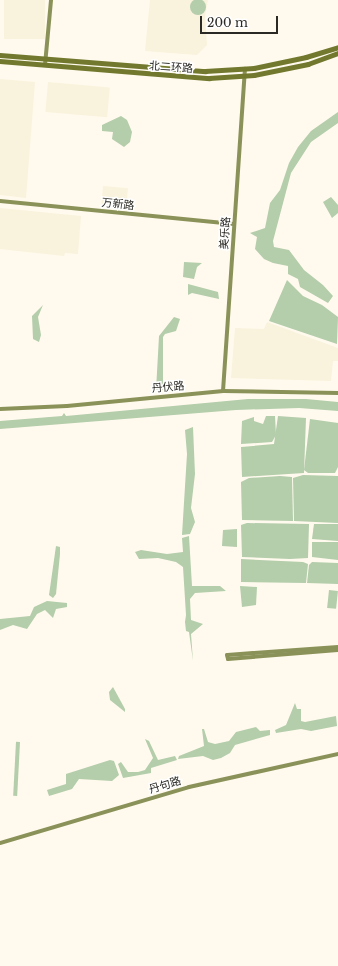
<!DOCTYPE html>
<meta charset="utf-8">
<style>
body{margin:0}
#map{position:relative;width:338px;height:966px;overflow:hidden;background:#fffaed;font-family:"Libre Baskerville","Noto Sans SC",serif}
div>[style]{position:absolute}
.built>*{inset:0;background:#f9f2dd;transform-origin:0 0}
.water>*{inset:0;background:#b4cdab;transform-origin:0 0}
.round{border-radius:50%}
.secondary>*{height:4px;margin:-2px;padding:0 2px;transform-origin:2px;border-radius:2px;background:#8b9259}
.primary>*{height:4.5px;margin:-2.25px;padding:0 2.25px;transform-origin:2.25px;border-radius:2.25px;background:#72792f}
span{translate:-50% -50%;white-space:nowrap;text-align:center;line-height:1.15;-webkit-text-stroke:3px #fff;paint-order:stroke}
.street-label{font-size:11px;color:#2a2924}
.scale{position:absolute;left:200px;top:16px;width:78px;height:18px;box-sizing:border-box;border:2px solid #2a2924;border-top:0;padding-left:5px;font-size:12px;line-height:14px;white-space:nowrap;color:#2a2924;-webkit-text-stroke:3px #fff;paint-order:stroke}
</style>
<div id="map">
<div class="built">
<div style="left:4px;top:0;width:41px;height:39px"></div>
<div style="clip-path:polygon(150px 0,208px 0,205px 16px,207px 45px,197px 55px,145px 51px)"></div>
<div style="clip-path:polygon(0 79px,35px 82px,26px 198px,0 195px)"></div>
<div style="left:48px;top:82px;width:62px;height:30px;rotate:5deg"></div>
<div style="left:103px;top:186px;width:25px;height:18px;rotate:5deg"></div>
<div style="clip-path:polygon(0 208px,81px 216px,78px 254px,65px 253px,64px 256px,0 249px)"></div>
<div style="clip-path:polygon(267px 322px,338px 348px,338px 361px,333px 361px,331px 381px,231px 378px,235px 328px,264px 329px)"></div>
</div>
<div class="water">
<div class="round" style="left:190px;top:-1px;width:16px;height:16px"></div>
<div style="clip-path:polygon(338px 112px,338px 123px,311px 142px,291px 173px,273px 241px,274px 247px,289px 250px,304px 270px,323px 285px,333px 296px,328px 303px,300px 287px,298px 279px,288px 274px,288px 266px,273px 263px,264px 259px,255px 249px,257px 237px,250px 233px,265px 228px,270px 203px,280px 190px,289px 163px,298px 147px,311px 131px)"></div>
<div style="clip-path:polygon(121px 116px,127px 120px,132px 132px,130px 142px,124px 147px,112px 139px,113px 132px,102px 131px,102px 125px)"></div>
<div style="clip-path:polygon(331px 197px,338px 205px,338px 213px,332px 218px,323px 202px)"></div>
<div style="clip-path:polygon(184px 262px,202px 263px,197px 267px,194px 279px,183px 277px)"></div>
<div style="clip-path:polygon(287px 280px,303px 296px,322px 305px,338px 317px,337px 344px,269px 321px)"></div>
<div style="clip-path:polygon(188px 284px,218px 292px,219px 299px,192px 293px,188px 295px)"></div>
<div style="clip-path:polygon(43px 305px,38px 317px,41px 335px,39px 342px,33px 339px,32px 316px)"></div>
<div style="clip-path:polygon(174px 317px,180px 319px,176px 331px,165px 334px,163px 337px,163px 390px,156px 390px,159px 336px)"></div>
<div style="clip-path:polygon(248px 399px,306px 399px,338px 402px,338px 411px,299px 408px,236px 410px,0 429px,0 421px,62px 416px,64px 413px,66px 416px)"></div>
<div style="clip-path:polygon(266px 416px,275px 416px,276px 435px,272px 442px,241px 444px,242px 421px,254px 417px,254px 421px,263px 424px)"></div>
<div style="clip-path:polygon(278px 416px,306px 418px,304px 473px,242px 477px,241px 447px,274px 444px)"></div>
<div style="clip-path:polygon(310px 419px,338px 423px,338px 467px,335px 473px,308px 473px,304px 470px)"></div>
<div style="clip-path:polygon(193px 427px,195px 474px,191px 508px,195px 522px,190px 534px,182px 535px,187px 454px,185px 430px)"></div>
<div style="clip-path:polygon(303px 475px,338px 476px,338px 523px,294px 521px,293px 478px)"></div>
<div style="clip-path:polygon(280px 476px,292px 477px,293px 521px,242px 520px,241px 482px,249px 478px)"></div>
<div style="clip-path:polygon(247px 523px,309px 524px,308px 558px,290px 559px,242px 557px,241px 525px)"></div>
<div style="clip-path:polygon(314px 524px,338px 524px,338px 541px,312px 539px)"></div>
<div style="clip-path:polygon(237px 529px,237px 547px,222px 546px,223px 530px)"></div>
<div style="clip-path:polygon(189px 536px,192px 586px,220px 586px,226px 591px,195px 593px,190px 599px,191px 620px,203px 624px,191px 634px,193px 661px,189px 632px,186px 631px,185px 622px,186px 615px,183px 567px,176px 562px,158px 558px,139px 559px,135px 552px,141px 550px,167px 554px,183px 552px,182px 538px)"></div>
<div style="clip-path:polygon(312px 542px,338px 542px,338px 560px,312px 557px)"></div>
<div style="clip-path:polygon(56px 546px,60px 547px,60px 554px,56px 594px,53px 598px,49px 595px)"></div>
<div style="clip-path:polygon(241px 559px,303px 562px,308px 564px,306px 583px,241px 582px)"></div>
<div style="clip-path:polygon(312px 562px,338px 563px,338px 584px,307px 583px,309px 565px)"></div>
<div style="clip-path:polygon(240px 586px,257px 587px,256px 605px,242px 607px)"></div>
<div style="left:329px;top:590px;width:9px;height:18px;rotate:6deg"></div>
<div style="clip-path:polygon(47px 601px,67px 603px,67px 607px,56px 609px,53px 618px,45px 610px,37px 614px,27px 629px,13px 625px,0 630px,0 619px,30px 616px,34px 607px)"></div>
<div style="clip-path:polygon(113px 687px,125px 709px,125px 712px,110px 700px,109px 692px)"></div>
<div style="clip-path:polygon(295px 703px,297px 709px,301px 709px,301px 721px,305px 722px,336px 716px,337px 726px,311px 731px,301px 729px,276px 733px,275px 730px,286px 725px)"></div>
<div style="clip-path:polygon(256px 727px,260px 731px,270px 730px,270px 735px,235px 745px,230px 753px,221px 758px,213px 760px,203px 756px,178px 759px,179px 756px,204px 746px,202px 729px,204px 729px,208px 742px,215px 744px,229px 741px,236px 732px)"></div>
<div style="clip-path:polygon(145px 739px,149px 741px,158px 760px,175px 756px,177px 760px,151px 768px,151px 773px,123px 778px,118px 764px,121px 762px,128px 772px,138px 772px,145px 770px,153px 758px)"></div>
<div style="left:20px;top:742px;width:54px;height:4px;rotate:93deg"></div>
<div style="clip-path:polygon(110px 760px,114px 761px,119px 775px,112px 781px,79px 779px,72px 789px,49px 796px,47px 790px,66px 784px,66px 774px)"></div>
</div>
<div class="secondary">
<div style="left:45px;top:65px;width:65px;rotate:-84.7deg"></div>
<div style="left:0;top:201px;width:235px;rotate:5.6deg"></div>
<div style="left:223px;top:391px;width:323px;rotate:-86.1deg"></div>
<div style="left:0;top:409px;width:67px;rotate:-2.6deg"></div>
<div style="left:67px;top:406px;width:157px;rotate:-5.5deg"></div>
<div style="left:223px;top:391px;width:115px;rotate:1deg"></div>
<div style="left:338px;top:647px;width:111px;rotate:175.9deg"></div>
<div style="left:227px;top:655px;width:4px;rotate:76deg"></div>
<div style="left:228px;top:659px;width:110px;rotate:-4.7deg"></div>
<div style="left:0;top:843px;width:197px;rotate:-16.5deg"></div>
<div style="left:189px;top:787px;width:153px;rotate:-12.5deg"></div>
</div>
<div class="primary">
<div style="left:0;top:55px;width:206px;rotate:4.5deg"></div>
<div style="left:205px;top:71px;width:49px;rotate:-3.5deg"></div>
<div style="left:254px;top:68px;width:53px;rotate:-11.9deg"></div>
<div style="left:306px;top:57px;width:34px;rotate:-17deg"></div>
<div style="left:0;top:61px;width:210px;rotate:4.7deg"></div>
<div style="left:209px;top:78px;width:45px;rotate:-3.8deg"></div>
<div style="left:254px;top:75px;width:55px;rotate:-11.5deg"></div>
<div style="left:308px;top:64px;width:32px;rotate:-20deg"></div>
</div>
<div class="street-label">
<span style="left:171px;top:67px;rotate:4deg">北二环路</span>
<span style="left:118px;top:204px;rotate:6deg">万新路</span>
<span style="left:225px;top:233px;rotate:-86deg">美乐路</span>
<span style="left:168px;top:387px;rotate:-5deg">丹伏路</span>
<span style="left:165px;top:785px;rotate:-17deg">丹句路</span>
</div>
<div class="scale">200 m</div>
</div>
